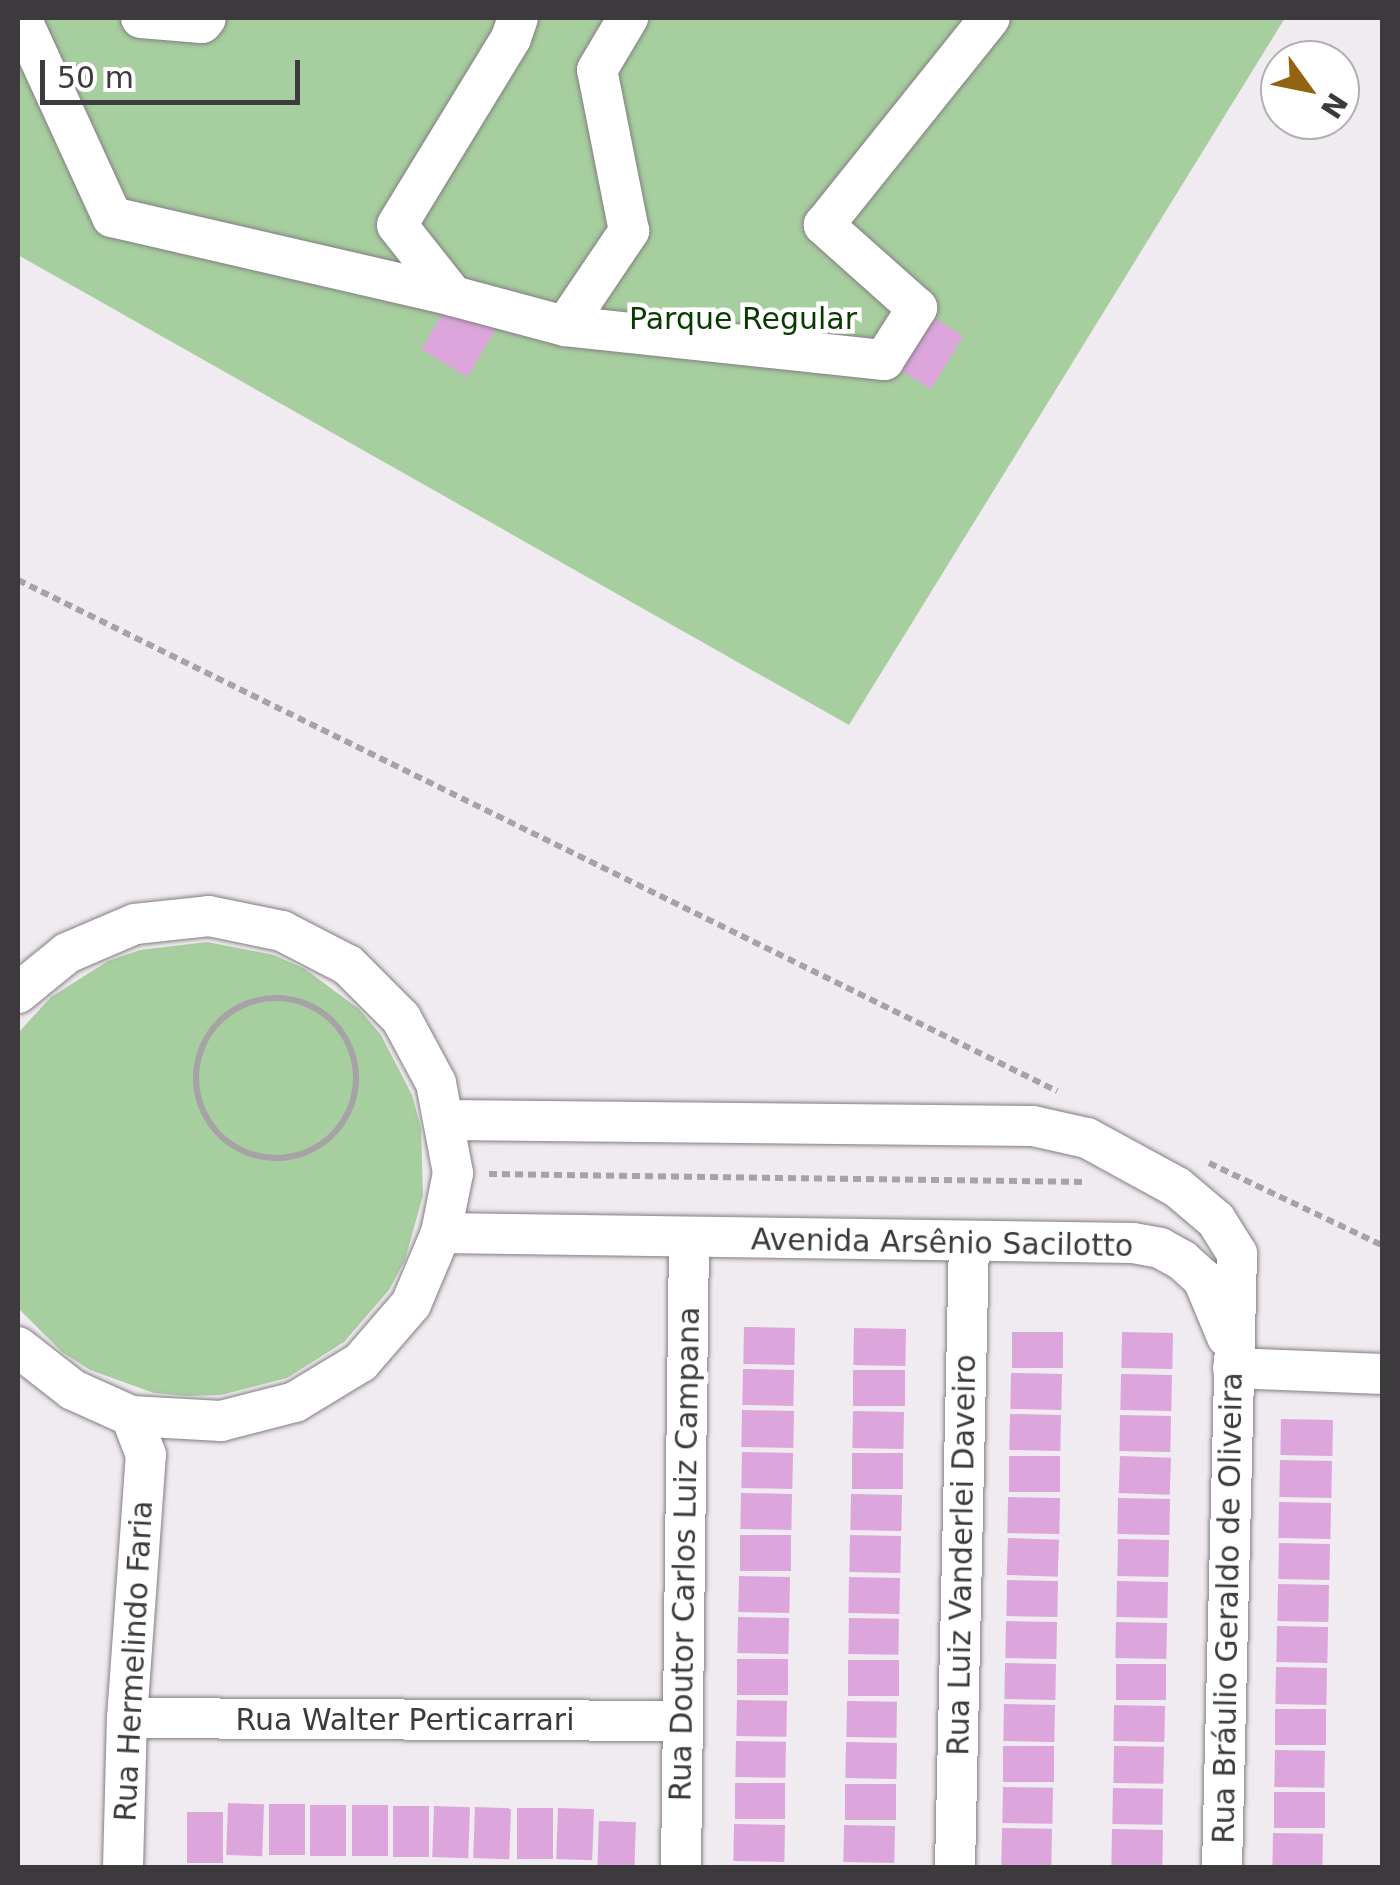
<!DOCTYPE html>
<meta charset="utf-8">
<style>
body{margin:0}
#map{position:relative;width:1400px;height:1885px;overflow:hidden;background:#f0ebf0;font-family:"DejaVu Sans",sans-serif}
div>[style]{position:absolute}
.green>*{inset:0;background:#a6ce9e}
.building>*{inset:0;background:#dca5db;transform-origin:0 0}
.path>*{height:6px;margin-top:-3px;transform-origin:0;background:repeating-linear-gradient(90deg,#a6a2a6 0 8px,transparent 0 13px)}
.path>.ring{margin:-3px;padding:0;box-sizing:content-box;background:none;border:6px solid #a6a2a6;border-radius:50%}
.roads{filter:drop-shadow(0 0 2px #837e82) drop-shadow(0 0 2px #837e82)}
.minor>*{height:40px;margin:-20px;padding:0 20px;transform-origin:20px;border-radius:20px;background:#fff}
span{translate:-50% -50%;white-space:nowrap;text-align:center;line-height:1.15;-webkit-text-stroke:9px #fff;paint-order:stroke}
.park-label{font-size:30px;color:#083a00}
.street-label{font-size:30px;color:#3c3a3c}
.frame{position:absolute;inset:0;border:20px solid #3c3a3c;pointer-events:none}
.north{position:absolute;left:1260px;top:40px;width:100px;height:100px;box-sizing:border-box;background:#fff;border:2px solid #b1b0b1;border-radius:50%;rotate:123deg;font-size:28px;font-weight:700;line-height:40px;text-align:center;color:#3c3a3c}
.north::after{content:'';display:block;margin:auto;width:35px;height:45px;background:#926311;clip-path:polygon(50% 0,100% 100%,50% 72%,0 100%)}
.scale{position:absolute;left:40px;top:60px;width:260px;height:45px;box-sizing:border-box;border:5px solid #3c3a3c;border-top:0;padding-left:12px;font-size:30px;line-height:35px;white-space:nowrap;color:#3c3a3c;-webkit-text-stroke:8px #fff;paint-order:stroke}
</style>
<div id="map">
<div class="green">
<div style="clip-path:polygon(18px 18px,1285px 18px,849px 725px,18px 255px)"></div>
<div style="clip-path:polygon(207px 942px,274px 955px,305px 969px,359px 1009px,381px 1035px,412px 1095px,421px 1128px,423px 1195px,405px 1260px,389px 1290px,344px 1342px,287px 1378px,221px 1395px,187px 1396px,154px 1393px,90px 1370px,62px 1352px,18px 1308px,18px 1033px,51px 997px,108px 961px,140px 950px)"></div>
</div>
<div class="building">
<div style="left:453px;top:296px;width:54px;height:62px;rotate:31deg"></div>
<div style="left:917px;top:308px;width:54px;height:62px;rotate:31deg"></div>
<div style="left:744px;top:1327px;width:51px;height:37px;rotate:1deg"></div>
<div style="left:854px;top:1328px;width:52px;height:37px;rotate:1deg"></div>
<div style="left:1012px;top:1332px;width:51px;height:36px"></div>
<div style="left:1122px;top:1332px;width:51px;height:36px;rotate:1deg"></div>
<div style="left:743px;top:1369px;width:51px;height:36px;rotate:1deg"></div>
<div style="left:853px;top:1370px;width:52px;height:36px"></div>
<div style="left:1011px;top:1373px;width:51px;height:36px;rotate:1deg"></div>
<div style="left:1121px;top:1374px;width:51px;height:36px;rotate:1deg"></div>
<div style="left:742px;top:1410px;width:52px;height:37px;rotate:1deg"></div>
<div style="left:853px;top:1411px;width:51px;height:37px;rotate:1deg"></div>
<div style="left:1010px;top:1414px;width:51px;height:36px;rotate:1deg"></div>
<div style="left:1120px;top:1415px;width:51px;height:36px;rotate:1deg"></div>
<div style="left:1281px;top:1419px;width:52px;height:36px;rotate:1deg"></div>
<div style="left:742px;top:1452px;width:51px;height:36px;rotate:1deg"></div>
<div style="left:852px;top:1453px;width:51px;height:36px"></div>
<div style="left:1009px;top:1456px;width:51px;height:36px"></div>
<div style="left:1120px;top:1456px;width:51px;height:37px;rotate:2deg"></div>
<div style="left:1280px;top:1460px;width:52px;height:37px;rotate:1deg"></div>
<div style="left:741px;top:1493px;width:51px;height:36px;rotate:1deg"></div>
<div style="left:851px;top:1494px;width:51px;height:36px;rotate:1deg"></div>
<div style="left:1008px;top:1497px;width:52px;height:36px;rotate:1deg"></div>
<div style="left:1118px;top:1498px;width:52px;height:36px;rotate:1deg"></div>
<div style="left:1279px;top:1502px;width:52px;height:36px;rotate:1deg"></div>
<div style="left:740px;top:1535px;width:51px;height:36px"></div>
<div style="left:850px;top:1535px;width:51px;height:37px;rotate:1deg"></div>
<div style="left:1008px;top:1538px;width:51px;height:37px;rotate:2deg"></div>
<div style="left:1118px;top:1539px;width:51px;height:37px;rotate:1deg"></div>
<div style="left:1279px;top:1543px;width:51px;height:36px;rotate:1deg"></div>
<div style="left:739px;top:1576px;width:51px;height:36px;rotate:1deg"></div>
<div style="left:849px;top:1577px;width:51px;height:36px;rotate:1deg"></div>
<div style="left:1007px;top:1580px;width:51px;height:36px;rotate:1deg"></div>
<div style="left:1117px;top:1581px;width:51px;height:36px;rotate:1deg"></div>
<div style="left:1278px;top:1584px;width:51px;height:37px;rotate:1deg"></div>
<div style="left:738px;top:1617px;width:51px;height:36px;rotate:1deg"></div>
<div style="left:849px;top:1618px;width:50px;height:36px;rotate:1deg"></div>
<div style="left:1006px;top:1621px;width:51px;height:37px;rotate:1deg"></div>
<div style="left:1116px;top:1622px;width:51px;height:36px;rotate:1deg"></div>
<div style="left:1277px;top:1626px;width:51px;height:36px;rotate:1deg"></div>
<div style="left:737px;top:1659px;width:51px;height:36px"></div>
<div style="left:848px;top:1660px;width:51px;height:36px"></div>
<div style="left:1005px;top:1663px;width:51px;height:36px;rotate:1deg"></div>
<div style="left:1116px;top:1664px;width:50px;height:36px"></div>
<div style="left:1276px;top:1667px;width:51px;height:37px;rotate:1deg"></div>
<div style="left:737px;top:1700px;width:50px;height:36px;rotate:1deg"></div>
<div style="left:847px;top:1701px;width:50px;height:36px;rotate:1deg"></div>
<div style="left:1004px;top:1704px;width:51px;height:37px;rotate:1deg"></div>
<div style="left:1114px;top:1705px;width:51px;height:36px;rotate:1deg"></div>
<div style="left:1275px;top:1709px;width:51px;height:36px"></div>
<div style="left:736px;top:1741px;width:50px;height:36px;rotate:1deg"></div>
<div style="left:846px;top:1742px;width:51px;height:36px;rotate:1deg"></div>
<div style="left:1003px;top:1746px;width:51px;height:36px"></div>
<div style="left:1114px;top:1746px;width:50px;height:37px;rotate:1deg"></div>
<div style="left:1275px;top:1750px;width:50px;height:37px;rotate:1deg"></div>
<div style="left:735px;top:1783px;width:50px;height:36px"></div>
<div style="left:845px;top:1784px;width:51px;height:36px"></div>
<div style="left:1003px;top:1787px;width:50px;height:36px;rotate:1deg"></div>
<div style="left:1113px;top:1788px;width:50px;height:36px;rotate:1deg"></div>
<div style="left:1274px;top:1792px;width:51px;height:36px"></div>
<div style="left:228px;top:1803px;width:36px;height:52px;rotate:2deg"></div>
<div style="left:269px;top:1804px;width:36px;height:51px"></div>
<div style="left:310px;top:1805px;width:36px;height:51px"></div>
<div style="left:352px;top:1805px;width:36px;height:51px"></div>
<div style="left:393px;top:1806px;width:36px;height:51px"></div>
<div style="left:434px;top:1806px;width:36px;height:51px;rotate:2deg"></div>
<div style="left:475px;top:1807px;width:36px;height:51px;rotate:2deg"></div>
<div style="left:517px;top:1808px;width:36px;height:51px"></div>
<div style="left:558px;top:1808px;width:36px;height:51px;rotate:2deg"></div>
<div style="left:187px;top:1812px;width:36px;height:51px"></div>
<div style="left:599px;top:1821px;width:37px;height:47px;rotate:2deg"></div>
<div style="left:734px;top:1824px;width:51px;height:37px;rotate:1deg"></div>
<div style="left:844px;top:1825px;width:51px;height:37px;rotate:1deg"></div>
<div style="left:1002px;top:1828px;width:50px;height:37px;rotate:1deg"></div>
<div style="left:1112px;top:1829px;width:51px;height:37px;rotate:1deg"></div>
<div style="left:1273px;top:1833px;width:50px;height:35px;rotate:1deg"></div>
</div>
<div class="path">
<div style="left:18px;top:580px;width:1158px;rotate:26.19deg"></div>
<div class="ring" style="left:196px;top:998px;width:154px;height:154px"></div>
<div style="left:1209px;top:1163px;width:191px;rotate:25.4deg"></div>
<div style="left:489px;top:1174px;width:598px;rotate:0.77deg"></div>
</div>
<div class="roads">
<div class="minor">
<div style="left:21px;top:18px;width:219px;rotate:65.4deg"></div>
<div style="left:112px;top:217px;width:350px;rotate:13deg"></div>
<div style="left:453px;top:296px;width:90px;rotate:-128.3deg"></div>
<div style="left:397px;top:225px;width:219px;rotate:-58.6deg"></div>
<div style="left:511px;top:38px;width:21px;rotate:-71deg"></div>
<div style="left:141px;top:18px;width:61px;rotate:4.7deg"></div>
<div style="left:202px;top:23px;width:6px;rotate:-51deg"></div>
<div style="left:453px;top:296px;width:116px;rotate:15deg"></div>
<div style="left:565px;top:326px;width:321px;rotate:6.1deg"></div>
<div style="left:884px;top:360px;width:62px;rotate:-57.6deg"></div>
<div style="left:917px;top:308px;width:125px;rotate:-138.3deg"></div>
<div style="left:824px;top:225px;width:265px;rotate:-51.3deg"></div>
<div style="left:565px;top:326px;width:115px;rotate:-56deg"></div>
<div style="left:629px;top:231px;width:164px;rotate:-101.2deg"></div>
<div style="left:597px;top:70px;width:61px;rotate:-59.2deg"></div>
<div style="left:18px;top:993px;width:63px;rotate:-39.2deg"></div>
<div style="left:67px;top:953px;width:74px;rotate:-23.1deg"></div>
<div style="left:135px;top:924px;width:74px;rotate:-6.2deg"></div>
<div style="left:209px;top:916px;width:75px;rotate:11.6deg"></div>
<div style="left:282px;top:931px;width:74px;rotate:27.3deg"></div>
<div style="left:348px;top:965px;width:75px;rotate:45deg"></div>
<div style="left:401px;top:1018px;width:74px;rotate:61.7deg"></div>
<div style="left:436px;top:1083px;width:92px;rotate:79.3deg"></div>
<div style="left:453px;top:1173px;width:61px;rotate:101.3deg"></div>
<div style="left:441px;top:1233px;width:77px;rotate:112.9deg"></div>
<div style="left:411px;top:1304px;width:77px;rotate:130.8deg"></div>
<div style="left:361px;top:1362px;width:77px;rotate:148.8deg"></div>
<div style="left:295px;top:1402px;width:76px;rotate:165.6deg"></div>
<div style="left:221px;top:1421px;width:90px;rotate:-176.8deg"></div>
<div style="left:131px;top:1416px;width:64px;rotate:-155.9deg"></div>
<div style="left:73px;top:1390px;width:70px;rotate:-142deg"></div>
<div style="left:445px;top:1120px;width:588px;rotate:0.58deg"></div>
<div style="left:1033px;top:1126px;width:55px;rotate:12.5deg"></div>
<div style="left:1087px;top:1138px;width:102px;rotate:28.6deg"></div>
<div style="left:1177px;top:1187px;width:51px;rotate:40.2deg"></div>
<div style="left:1216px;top:1220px;width:40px;rotate:58deg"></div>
<div style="left:1237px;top:1254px;width:614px;rotate:91.4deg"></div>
<div style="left:441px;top:1233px;width:692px;rotate:0.83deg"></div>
<div style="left:1133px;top:1243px;width:27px;rotate:10deg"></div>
<div style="left:1160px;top:1248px;width:26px;rotate:29deg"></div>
<div style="left:1183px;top:1261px;width:27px;rotate:42deg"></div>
<div style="left:1203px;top:1279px;width:63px;rotate:67.5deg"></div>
<div style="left:1233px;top:1368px;width:149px;rotate:2.3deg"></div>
<div style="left:127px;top:1718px;width:555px;rotate:0.31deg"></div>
<div style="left:123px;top:1868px;width:150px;rotate:-88.5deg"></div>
<div style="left:127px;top:1718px;width:264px;rotate:-85.9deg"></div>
<div style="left:146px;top:1455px;width:42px;rotate:-111deg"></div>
<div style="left:681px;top:1868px;width:628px;rotate:-89.27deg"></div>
<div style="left:955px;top:1868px;width:626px;rotate:-88.72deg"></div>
</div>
</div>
<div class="park-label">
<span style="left:743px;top:319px">Parque Regular</span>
</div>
<div class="street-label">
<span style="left:942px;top:1243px;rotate:1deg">Avenida Arsênio Sacilotto</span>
<span style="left:685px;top:1554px;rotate:-89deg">Rua Doutor Carlos Luiz Campana</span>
<span style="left:962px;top:1555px;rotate:-89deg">Rua Luiz Vanderlei Daveiro</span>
<span style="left:1228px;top:1608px;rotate:-89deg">Rua Bráulio Geraldo de Oliveira</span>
<span style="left:134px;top:1661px;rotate:-87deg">Rua Hermelindo Faria</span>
<span style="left:405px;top:1720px">Rua Walter Perticarrari</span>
</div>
<div class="frame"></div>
<div class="north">N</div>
<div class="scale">50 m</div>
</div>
